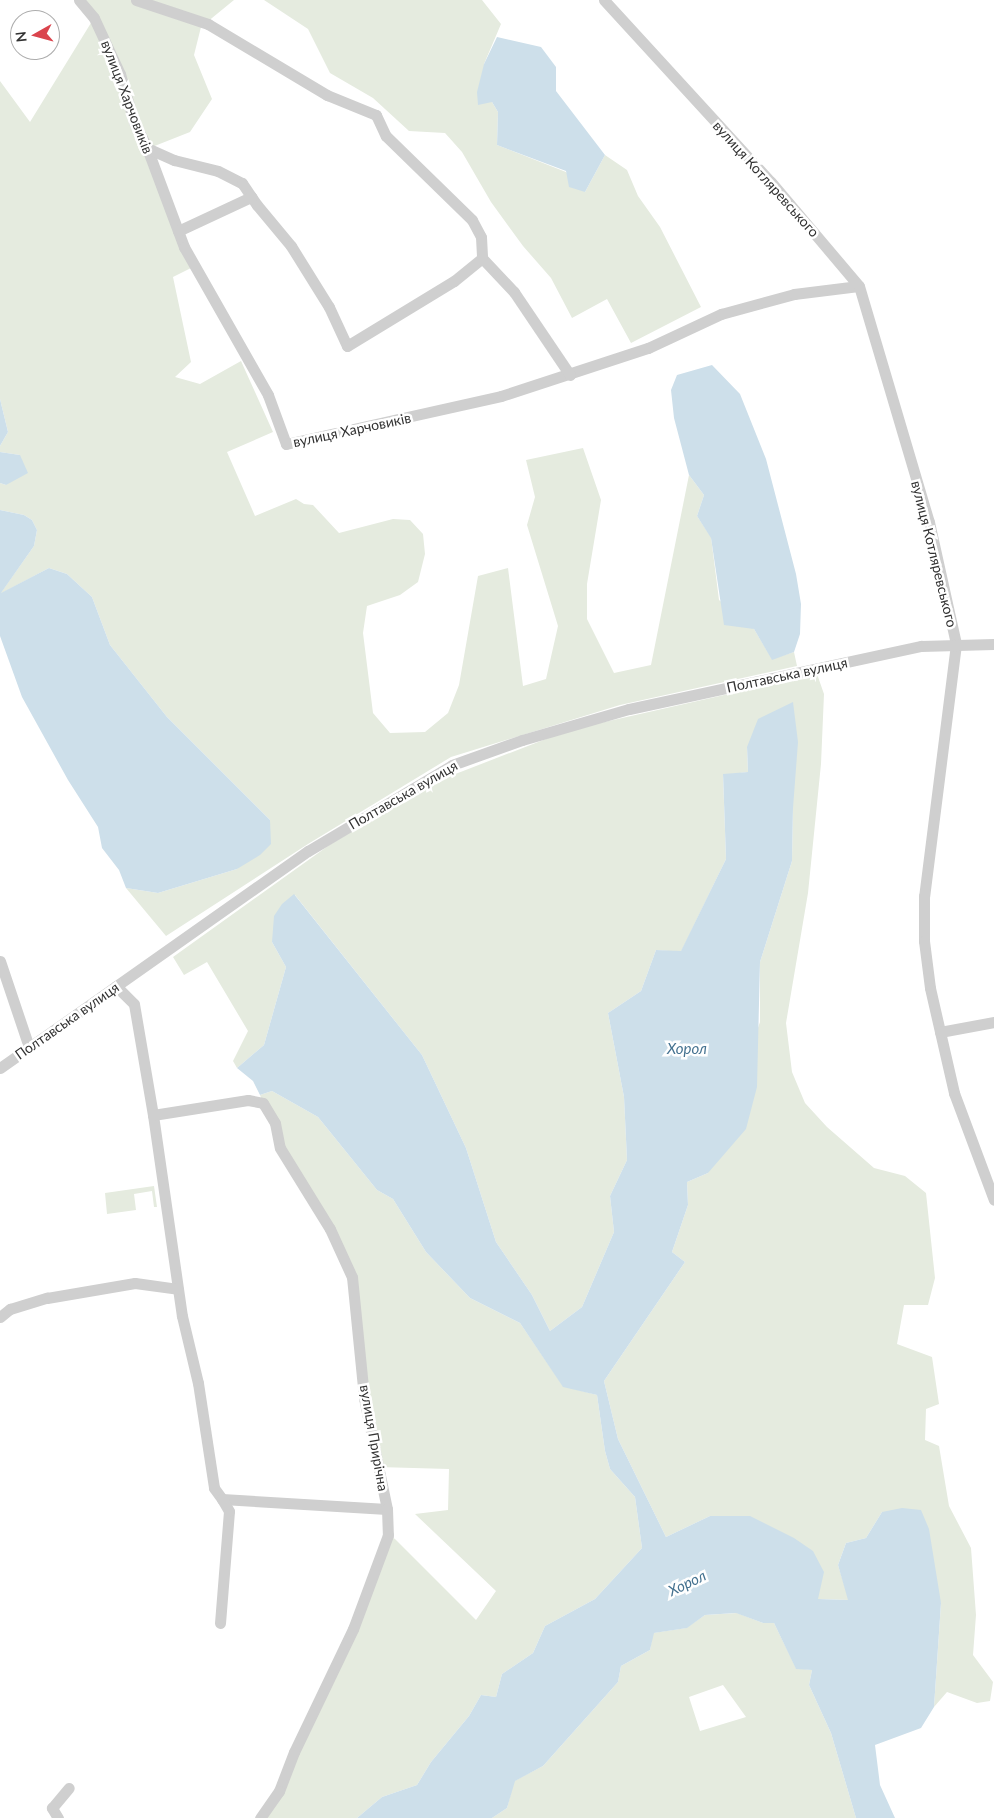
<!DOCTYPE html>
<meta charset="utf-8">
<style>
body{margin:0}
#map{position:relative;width:994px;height:1818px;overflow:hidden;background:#fff;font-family:Lato,sans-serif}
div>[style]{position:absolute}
.green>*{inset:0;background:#e5ebdf}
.water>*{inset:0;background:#cddfea}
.minor>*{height:11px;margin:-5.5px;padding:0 5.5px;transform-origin:5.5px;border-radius:5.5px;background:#cfcfcf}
span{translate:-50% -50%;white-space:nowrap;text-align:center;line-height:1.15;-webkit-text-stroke:5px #fff;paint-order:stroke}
.street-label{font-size:14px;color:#323232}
.water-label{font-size:15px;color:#457290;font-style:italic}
.north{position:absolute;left:10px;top:10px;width:50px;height:50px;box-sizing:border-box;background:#fff;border:1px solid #adadad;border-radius:50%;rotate:263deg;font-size:14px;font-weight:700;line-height:20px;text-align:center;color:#323232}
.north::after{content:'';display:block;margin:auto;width:18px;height:22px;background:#da444d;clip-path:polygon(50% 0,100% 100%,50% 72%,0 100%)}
</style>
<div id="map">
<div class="green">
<div style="clip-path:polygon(79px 0,234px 0,201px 27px,194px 55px,212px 99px,190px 132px,147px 149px,191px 268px,173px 277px,191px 362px,175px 377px,200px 384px,241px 361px,273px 432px,227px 452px,255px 516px,296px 499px,304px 504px,313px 505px,339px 533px,393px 519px,410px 520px,423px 534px,425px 554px,418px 582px,400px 595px,367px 606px,363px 633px,373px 713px,390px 733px,425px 732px,448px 713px,459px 685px,478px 576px,508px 568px,523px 686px,546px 679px,558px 626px,527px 525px,535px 497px,526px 460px,583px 448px,601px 500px,587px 584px,587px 619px,614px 673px,651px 665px,689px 475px,704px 495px,697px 516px,711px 537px,719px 600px,754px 629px,772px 659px,794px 652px,797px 666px,620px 705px,451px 757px,308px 844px,166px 936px,126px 888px,158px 893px,237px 869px,270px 820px,167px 717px,110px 645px,92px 597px,67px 574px,49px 568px,0 594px,34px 546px,37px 530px,32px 520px,24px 515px,0 510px,0 483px,6px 485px,20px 455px,0 452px,0 446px,8px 432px,0 399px,0 81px,30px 122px,94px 18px)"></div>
<div style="clip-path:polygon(264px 0,482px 0,501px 24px,484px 64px,492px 102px,498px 112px,497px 145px,566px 172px,585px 192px,605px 155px,627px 170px,638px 196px,660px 227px,701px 307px,631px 343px,607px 299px,572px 318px,551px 278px,523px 246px,491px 202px,462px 152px,445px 133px,409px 131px,373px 98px,330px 73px,308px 29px)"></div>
<div style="clip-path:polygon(817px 674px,824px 694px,821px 764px,808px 893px,786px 1023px,792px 1072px,805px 1103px,827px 1127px,874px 1168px,905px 1176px,926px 1193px,935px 1278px,928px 1305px,904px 1305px,897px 1344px,932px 1357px,939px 1404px,926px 1409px,925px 1440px,939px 1446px,949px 1506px,971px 1548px,976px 1615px,973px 1655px,993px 1682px,990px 1701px,977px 1703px,947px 1692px,934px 1707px,941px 1603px,882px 1512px,866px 1538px,846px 1543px,838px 1565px,849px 1600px,818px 1599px,710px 1516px,666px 1537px,618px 1439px,604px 1381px,685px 1262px,672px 1252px,688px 1205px,687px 1182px,708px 1173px,760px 1022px,760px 962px,792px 861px,793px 808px,747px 747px,748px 772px,723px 775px,726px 859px,681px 952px,656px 950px,641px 991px,608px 1013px,624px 1097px,627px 1160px,610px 1196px,614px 1232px,582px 1307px,550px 1331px,532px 1295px,496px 1242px,466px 1148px,422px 1055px,295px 895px,272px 942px,286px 967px,264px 1045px,237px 1068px,233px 1061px,248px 1031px,207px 962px,184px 975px,173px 957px,328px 846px,427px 785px,569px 730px)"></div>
<div style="clip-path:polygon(272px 1091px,318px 1117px,377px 1190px,393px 1199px,426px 1252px,470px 1298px,520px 1323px,563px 1386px,597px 1395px,605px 1451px,610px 1469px,635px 1497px,642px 1548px,595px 1599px,545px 1626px,533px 1653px,502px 1674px,496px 1697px,481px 1695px,469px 1716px,431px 1762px,417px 1785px,382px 1797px,357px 1818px,260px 1818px,279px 1791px,388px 1535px,395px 1539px,476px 1620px,496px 1591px,415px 1514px,448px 1510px,449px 1469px,378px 1467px,352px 1277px,280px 1148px,260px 1095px)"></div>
<div style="clip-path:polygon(154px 1186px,157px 1207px,154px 1207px,152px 1191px,134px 1194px,136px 1210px,107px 1214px,105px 1193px)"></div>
<div style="clip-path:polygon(evenodd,737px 1613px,763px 1623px,774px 1623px,796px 1668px,812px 1670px,809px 1685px,831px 1733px,856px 1818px,492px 1818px,507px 1808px,514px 1781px,543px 1766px,618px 1682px,621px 1666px,650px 1650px,653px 1633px,686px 1628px,705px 1615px,737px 1613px,723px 1685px,746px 1717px,700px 1731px,689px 1697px,723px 1685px)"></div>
</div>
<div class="water">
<div style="clip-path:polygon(497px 37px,541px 47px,556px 67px,556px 91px,605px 155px,585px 192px,569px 187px,566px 171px,497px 145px,498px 112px,492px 102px,478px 105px,477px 92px,484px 64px)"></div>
<div style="clip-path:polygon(712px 365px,740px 394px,766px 459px,796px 574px,801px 604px,800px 634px,794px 652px,772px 660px,754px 629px,724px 625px,711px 538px,697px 516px,704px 495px,689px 475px,674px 418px,671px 390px,677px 375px)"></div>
<div style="clip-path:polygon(0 399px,8px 432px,0 446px)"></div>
<div style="clip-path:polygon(0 452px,20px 455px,28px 473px,6px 485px,0 483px)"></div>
<div style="clip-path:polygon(0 510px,24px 515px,32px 520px,37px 530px,34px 546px,1px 593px,49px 568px,67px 574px,92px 597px,110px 645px,167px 717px,270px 820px,271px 844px,260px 855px,237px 869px,158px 893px,126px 888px,119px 870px,102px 848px,98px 827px,68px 780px,22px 697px,0 636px)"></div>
<div style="clip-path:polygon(793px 702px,798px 742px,793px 808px,792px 861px,760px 962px,757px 1087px,746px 1129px,708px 1173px,687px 1182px,688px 1205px,672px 1252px,685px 1262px,604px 1381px,618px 1439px,666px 1537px,710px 1516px,750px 1516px,794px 1538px,813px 1551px,824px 1572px,818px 1599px,848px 1600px,838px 1565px,846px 1543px,866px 1538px,882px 1512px,902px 1508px,921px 1510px,929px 1529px,941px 1603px,934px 1707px,921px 1728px,875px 1745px,880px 1785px,895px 1818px,856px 1818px,831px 1733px,809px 1685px,812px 1670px,796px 1669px,774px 1623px,763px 1623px,736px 1613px,705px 1615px,687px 1628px,654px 1633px,650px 1650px,621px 1666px,618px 1682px,543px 1766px,515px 1781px,507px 1808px,492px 1818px,357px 1818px,382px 1797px,417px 1785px,431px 1762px,469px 1716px,481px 1695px,496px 1697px,502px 1674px,533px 1653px,545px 1626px,595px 1599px,642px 1548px,635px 1497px,610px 1469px,605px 1451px,597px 1395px,563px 1387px,520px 1323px,470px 1298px,426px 1252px,393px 1199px,377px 1190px,318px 1117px,272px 1091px,260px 1095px,253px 1081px,237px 1068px,264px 1045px,286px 967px,272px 942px,274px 916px,282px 904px,294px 894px,422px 1055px,466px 1148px,496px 1242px,532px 1295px,550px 1331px,582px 1307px,614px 1232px,610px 1196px,627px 1160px,624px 1097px,608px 1013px,641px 991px,656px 950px,681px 951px,726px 859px,723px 774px,748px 772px,747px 747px,758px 719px)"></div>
</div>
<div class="minor">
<div style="left:79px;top:0;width:23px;rotate:50deg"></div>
<div style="left:94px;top:18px;width:62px;rotate:65.1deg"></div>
<div style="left:120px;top:74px;width:50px;rotate:73.7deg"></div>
<div style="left:134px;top:122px;width:29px;rotate:63deg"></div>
<div style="left:147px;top:148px;width:106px;rotate:69.5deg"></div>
<div style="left:184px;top:247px;width:170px;rotate:60.4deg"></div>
<div style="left:268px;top:395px;width:52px;rotate:69.8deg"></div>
<div style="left:286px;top:444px;width:220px;rotate:-12.6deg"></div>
<div style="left:501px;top:396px;width:155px;rotate:-18.1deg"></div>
<div style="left:648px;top:348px;width:81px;rotate:-25deg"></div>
<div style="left:721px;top:314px;width:76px;rotate:-15.3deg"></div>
<div style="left:794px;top:294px;width:65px;rotate:-7deg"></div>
<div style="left:136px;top:0;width:76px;rotate:18.4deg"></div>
<div style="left:208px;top:24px;width:139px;rotate:30.8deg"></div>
<div style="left:327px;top:95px;width:53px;rotate:22.2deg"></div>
<div style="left:376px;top:115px;width:23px;rotate:65deg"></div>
<div style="left:386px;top:136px;width:120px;rotate:44.3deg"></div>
<div style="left:472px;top:220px;width:19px;rotate:62deg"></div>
<div style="left:481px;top:237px;width:21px;rotate:87deg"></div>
<div style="left:482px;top:258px;width:47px;rotate:46.7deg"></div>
<div style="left:514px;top:292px;width:100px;rotate:56deg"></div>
<div style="left:604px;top:0;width:247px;rotate:47.5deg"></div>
<div style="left:771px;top:182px;width:136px;rotate:49.8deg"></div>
<div style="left:859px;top:286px;width:246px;rotate:73.5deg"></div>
<div style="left:929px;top:522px;width:125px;rotate:77.5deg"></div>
<div style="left:956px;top:644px;width:254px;rotate:97.2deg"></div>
<div style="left:924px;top:896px;width:45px;rotate:90deg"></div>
<div style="left:924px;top:941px;width:47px;rotate:82.7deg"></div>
<div style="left:930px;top:988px;width:108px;rotate:77.1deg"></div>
<div style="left:954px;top:1093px;width:114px;rotate:69.5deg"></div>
<div style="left:147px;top:148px;width:30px;rotate:24deg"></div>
<div style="left:174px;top:160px;width:45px;rotate:14deg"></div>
<div style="left:218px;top:171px;width:27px;rotate:27deg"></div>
<div style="left:242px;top:183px;width:27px;rotate:56deg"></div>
<div style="left:257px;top:205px;width:53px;rotate:50.3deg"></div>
<div style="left:291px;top:246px;width:72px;rotate:58.1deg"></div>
<div style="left:329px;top:307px;width:43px;rotate:65.2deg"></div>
<div style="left:347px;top:346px;width:125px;rotate:-31.3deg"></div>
<div style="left:454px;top:281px;width:36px;rotate:-39deg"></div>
<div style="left:178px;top:231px;width:81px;rotate:-25deg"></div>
<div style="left:0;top:961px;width:91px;rotate:71.4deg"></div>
<div style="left:116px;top:986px;width:25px;rotate:45deg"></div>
<div style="left:134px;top:1004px;width:113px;rotate:80.3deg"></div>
<div style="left:153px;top:1115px;width:203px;rotate:81.8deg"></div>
<div style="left:182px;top:1316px;width:69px;rotate:76.6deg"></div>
<div style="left:198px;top:1383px;width:106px;rotate:81.3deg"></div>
<div style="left:214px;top:1488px;width:14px;rotate:54deg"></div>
<div style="left:222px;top:1499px;width:165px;rotate:3.5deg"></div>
<div style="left:940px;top:1032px;width:55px;rotate:-10.5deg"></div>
<div style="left:0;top:1068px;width:377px;rotate:-35.2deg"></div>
<div style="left:308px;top:851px;width:168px;rotate:-30.8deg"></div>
<div style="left:452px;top:765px;width:74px;rotate:-19.7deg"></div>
<div style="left:522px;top:740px;width:111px;rotate:-16.2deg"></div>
<div style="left:629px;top:709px;width:299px;rotate:-12.2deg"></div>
<div style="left:921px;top:646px;width:73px;rotate:-1.6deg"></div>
<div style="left:153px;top:1115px;width:96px;rotate:-9deg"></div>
<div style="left:248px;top:1100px;width:15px;rotate:11deg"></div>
<div style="left:263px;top:1103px;width:23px;rotate:59deg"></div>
<div style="left:275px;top:1123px;width:25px;rotate:79deg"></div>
<div style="left:280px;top:1148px;width:95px;rotate:58.3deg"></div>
<div style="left:330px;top:1229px;width:53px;rotate:65.4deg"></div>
<div style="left:352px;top:1277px;width:122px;rotate:84.3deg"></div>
<div style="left:364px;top:1398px;width:113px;rotate:78.3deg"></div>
<div style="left:387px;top:1509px;width:26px;rotate:88deg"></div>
<div style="left:388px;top:1535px;width:100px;rotate:110.4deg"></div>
<div style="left:353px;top:1629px;width:136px;rotate:115.6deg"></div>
<div style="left:294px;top:1752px;width:42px;rotate:111deg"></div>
<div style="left:279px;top:1791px;width:33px;rotate:125deg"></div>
<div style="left:0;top:1317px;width:13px;rotate:-39deg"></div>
<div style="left:10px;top:1309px;width:39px;rotate:-17deg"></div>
<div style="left:47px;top:1298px;width:89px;rotate:-9.7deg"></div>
<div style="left:135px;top:1283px;width:43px;rotate:7.9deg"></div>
<div style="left:220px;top:1623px;width:112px;rotate:-85.4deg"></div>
<div style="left:229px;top:1511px;width:14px;rotate:-120deg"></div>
<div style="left:58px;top:1818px;width:12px;rotate:-121deg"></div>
<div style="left:52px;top:1808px;width:26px;rotate:-50deg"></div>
</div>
<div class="street-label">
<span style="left:127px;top:97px;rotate:69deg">вулиця Харчовиків</span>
<span style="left:766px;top:179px;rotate:48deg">вулиця Котляревського</span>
<span style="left:352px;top:430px;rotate:-12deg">вулиця Харчовиків</span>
<span style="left:934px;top:554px;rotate:76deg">вулиця Котляревського</span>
<span style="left:787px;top:675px;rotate:-12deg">Полтавська вулиця</span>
<span style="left:403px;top:795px;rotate:-30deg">Полтавська вулиця</span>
<span style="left:67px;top:1021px;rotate:-35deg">Полтавська вулиця</span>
<span style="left:374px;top:1438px;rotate:80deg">вулиця Прирічна</span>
</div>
<div class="water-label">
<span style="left:687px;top:1049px">Хорол</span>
<span style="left:687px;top:1583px;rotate:-26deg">Хорол</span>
</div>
<div class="north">N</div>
</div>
